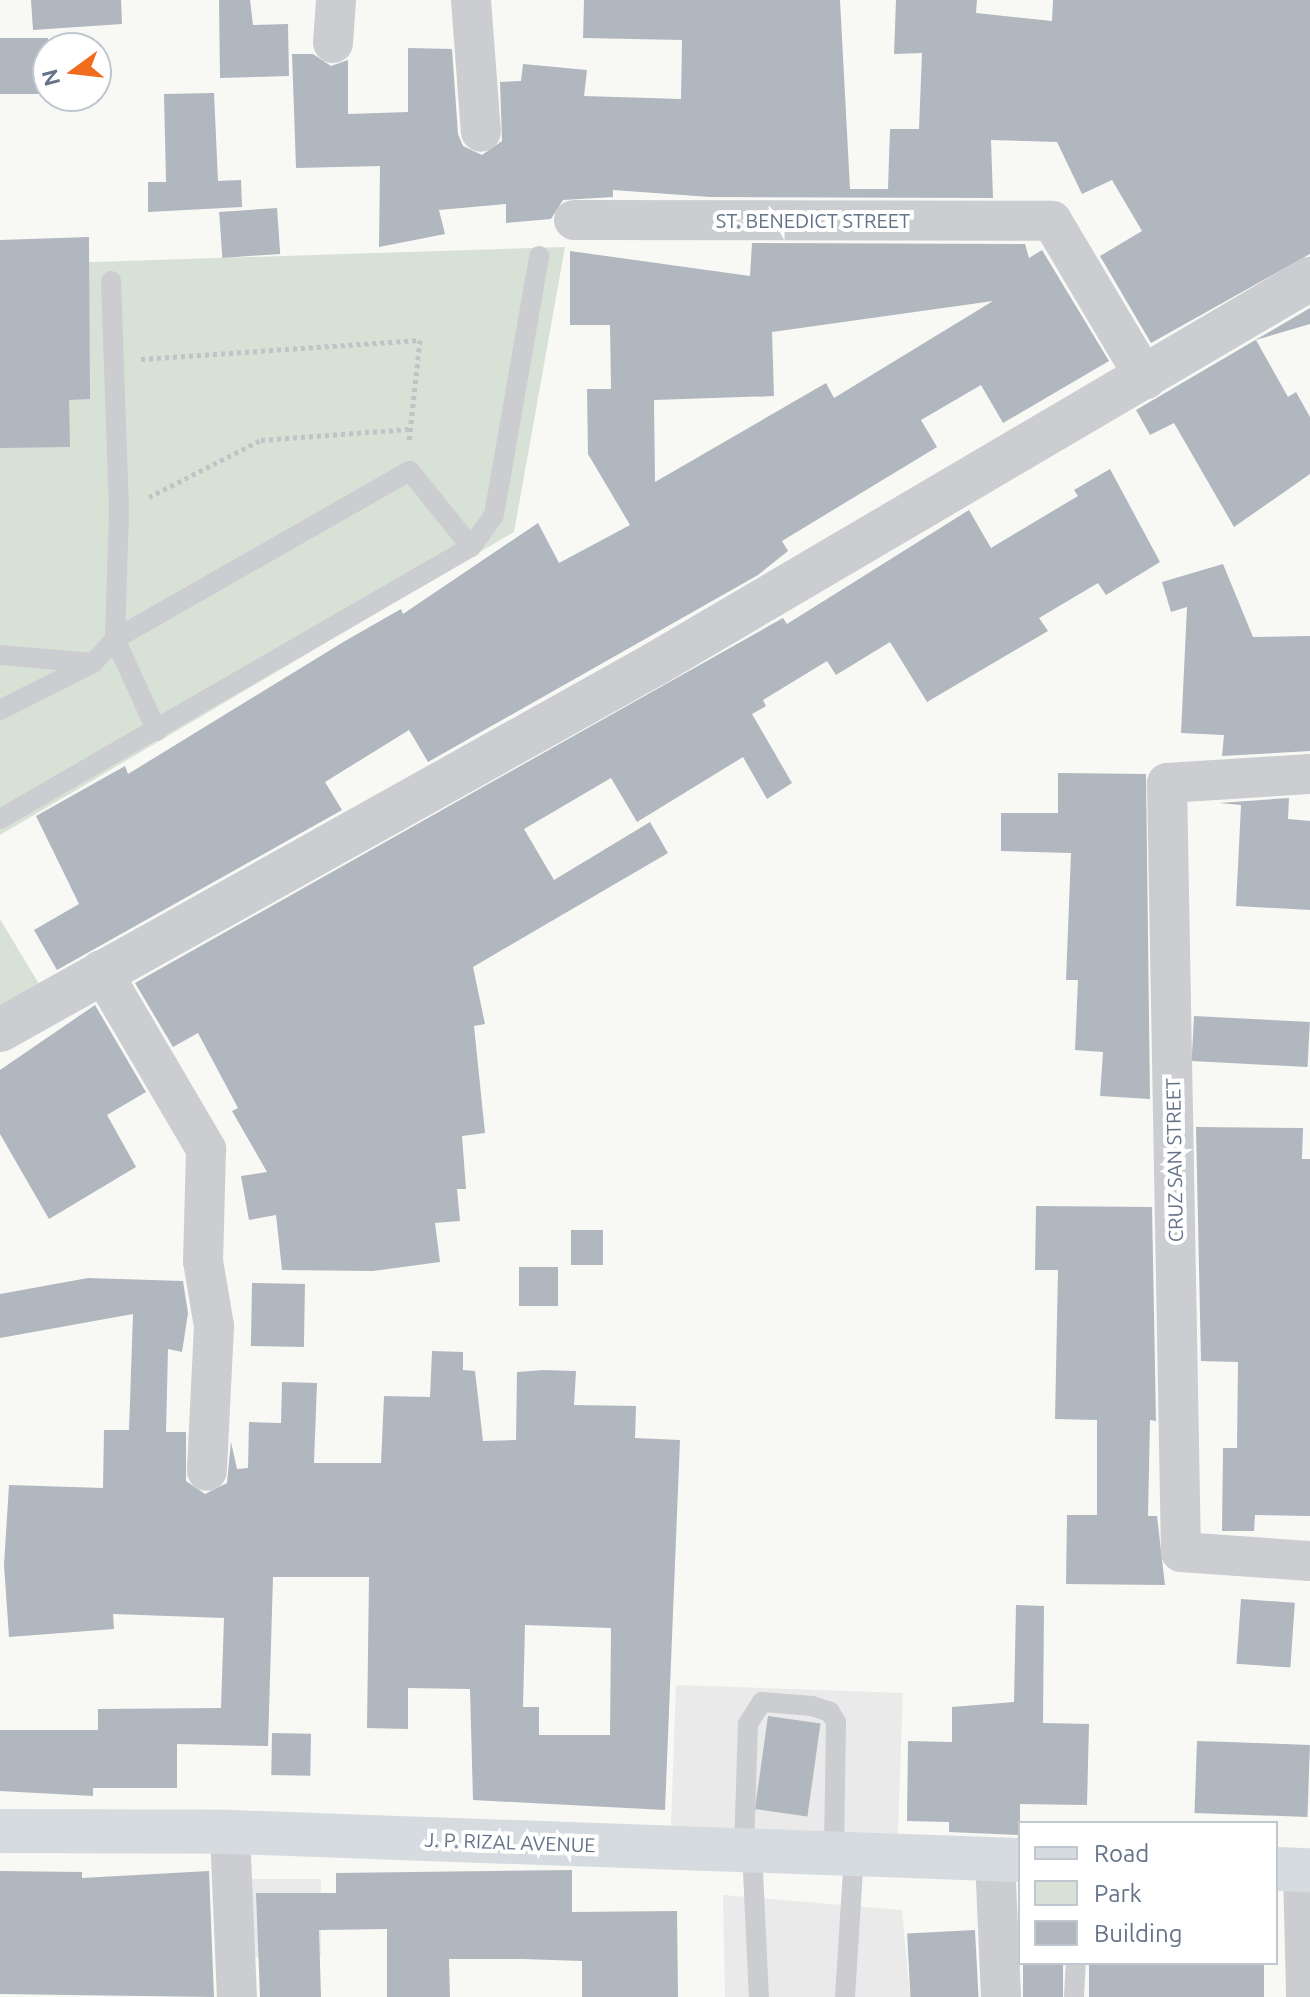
<!DOCTYPE html>
<style>
body{margin:0}
#map{position:relative;width:1310px;height:1997px;overflow:hidden;background:#f8f8f5;font-family:Ubuntu,sans-serif}
div>[style]{position:absolute}
.built>*{inset:0;background:#e9eae9;transform-origin:0 0}
.green>*{inset:0;background:#d8e1d6}
.building>*{inset:0;background:#b1b7bf;transform-origin:0 0}
.path>*{height:5px;margin-top:-2.5px;transform-origin:0;background:repeating-linear-gradient(90deg,#c1c3c6 0 4px,transparent 0 8px)}
.service>*{height:20px;margin:-10px;padding:0 10px;transform-origin:10px;border-radius:10px;background:#cbcdd1}
.minor>*{height:40px;margin:-20px;padding:0 20px;transform-origin:20px;border-radius:20px;background:#cbcdd1}
.tertiary>*{height:44px;margin:-22px;padding:0 22px;transform-origin:22px;border-radius:22px;background:#cbcdd1}
.secondary>*{height:44px;margin:-22px;padding:0 22px;transform-origin:22px;border-radius:22px;background:#d6dbe0}
span{translate:-50% -50%;white-space:nowrap;text-align:center;line-height:1.15;-webkit-text-stroke:8px #fff;paint-order:stroke}
.street-label{font-size:20px;color:#657489}
.legend{position:absolute;left:1018px;top:1821px;width:260px;height:144px;box-sizing:border-box;background:#fff;border:2px solid #c1c7d0;margin:0;padding:10px 14px;list-style:none;font-size:24px;color:#657489}
.legend li{display:flex;align-items:center;gap:16px;height:40px}
.legend b{width:40px;border:2px solid #c1c7d0}
.north{position:absolute;left:32px;top:32px;width:80px;height:80px;box-sizing:border-box;background:#fff;border:2px solid #c1c7d0;border-radius:50%;rotate:255deg;font-size:22px;font-weight:700;line-height:32px;text-align:center;color:#657489}
.north::after{content:'';display:block;margin:auto;width:28px;height:36px;background:#f16d1d;clip-path:polygon(50% 0,100% 100%,50% 72%,0 100%)}
</style>
<div id="map">
<div class="built">
<div style="left:676px;top:1685px;width:227px;height:141px;rotate:2deg"></div>
<div style="left:245px;top:1879px;width:76px;height:78px"></div>
<div style="clip-path:polygon(723px 1895px,902px 1910px,910px 1997px,725px 1997px)"></div>
</div>
<div class="green">
<div style="clip-path:polygon(565px 247px,514px 532px,0 835px,0 265px)"></div>
<div style="clip-path:polygon(0 919px,39px 984px,0 1005px)"></div>
</div>
<div class="building">
<div style="clip-path:polygon(31px 0,121px 0,122px 24px,33px 30px)"></div>
<div style="clip-path:polygon(219px 0,250px 0,253px 25px,288px 24px,289px 76px,220px 78px)"></div>
<div style="clip-path:polygon(584px 0,840px 0,850px 189px,888px 189px,890px 129px,919px 129px,922px 53px,894px 54px,896px 0,977px 0,976px 13px,1052px 21px,1053px 0,1310px 0,1310px 254px,1151px 343px,1100px 256px,1142px 231px,1112px 180px,1082px 194px,1057px 142px,991px 140px,993px 198px,710px 197px,613px 190px,613px 197px,563px 200px,551px 219px,506px 223px,506px 204px,439px 210px,445px 234px,379px 247px,380px 166px,296px 168px,292px 54px,313px 54px,331px 66px,348px 60px,348px 114px,408px 112px,408px 48px,452px 49px,458px 134px,463px 146px,482px 155px,502px 141px,500px 82px,521px 81px,523px 64px,587px 70px,584px 96px,681px 99px,682px 40px,583px 38px)"></div>
<div style="left:0;top:38px;width:48px;height:56px"></div>
<div style="clip-path:polygon(214px 93px,218px 181px,241px 180px,242px 207px,148px 212px,148px 182px,166px 182px,164px 94px)"></div>
<div style="left:277px;top:208px;width:46px;height:58px;rotate:86deg"></div>
<div style="clip-path:polygon(89px 237px,90px 399px,69px 400px,70px 447px,0 448px,0 240px)"></div>
<div style="clip-path:polygon(evenodd,752px 243px,1025px 244px,1029px 258px,1042px 250px,1109px 361px,1003px 423px,981px 385px,921px 420px,937px 447px,782px 541px,788px 551px,758px 575px,428px 762px,409px 730px,325px 782px,342px 810px,57px 970px,34px 930px,79px 904px,36px 816px,125px 766px,128px 774px,345px 641px,401px 609px,403px 614px,538px 523px,559px 563px,630px 525px,588px 454px,587px 389px,611px 389px,610px 325px,570px 325px,570px 251px,750px 276px,752px 243px,993px 301px,834px 398px,826px 383px,655px 482px,654px 400px,774px 396px,772px 332px,993px 301px)"></div>
<div style="clip-path:polygon(1310px 308px,1310px 324px,1256px 340px,1288px 397px,1296px 392px,1310px 417px,1310px 474px,1234px 527px,1174px 423px,1150px 435px,1136px 410px)"></div>
<div style="clip-path:polygon(1110px 469px,1160px 562px,1106px 595px,1098px 583px,1039px 618px,1048px 631px,927px 702px,890px 642px,836px 675px,827px 661px,763px 700px,766px 706px,752px 714px,792px 783px,767px 799px,743px 757px,637px 822px,611px 778px,524px 829px,554px 880px,650px 822px,668px 853px,473px 967px,485px 1024px,474px 1026px,485px 1133px,462px 1136px,466px 1189px,457px 1189px,460px 1221px,435px 1223px,440px 1262px,373px 1271px,282px 1270px,276px 1215px,249px 1220px,241px 1176px,267px 1172px,232px 1111px,238px 1108px,198px 1033px,173px 1047px,135px 983px,783px 618px,787px 624px,969px 510px,991px 548px,1078px 496px,1074px 490px)"></div>
<div style="clip-path:polygon(1223px 564px,1253px 637px,1310px 636px,1310px 751px,1222px 756px,1224px 735px,1181px 733px,1187px 607px,1171px 612px,1162px 582px)"></div>
<div style="clip-path:polygon(1058px 773px,1146px 774px,1150px 1099px,1100px 1096px,1103px 1052px,1075px 1050px,1078px 980px,1066px 980px,1071px 853px,1001px 851px,1001px 813px,1058px 813px)"></div>
<div style="clip-path:polygon(1289px 798px,1288px 819px,1310px 821px,1310px 910px,1236px 906px,1241px 805px,1219px 803px)"></div>
<div style="clip-path:polygon(95px 1005px,146px 1092px,107px 1115px,136px 1167px,49px 1219px,0 1134px,0 1070px)"></div>
<div style="left:1194px;top:1016px;width:116px;height:45px;rotate:3deg"></div>
<div style="clip-path:polygon(1196px 1127px,1303px 1128px,1302px 1159px,1310px 1159px,1310px 1516px,1255px 1515px,1254px 1531px,1222px 1531px,1223px 1448px,1237px 1448px,1238px 1362px,1201px 1361px)"></div>
<div style="clip-path:polygon(1036px 1206px,1152px 1207px,1156px 1421px,1150px 1420px,1148px 1516px,1157px 1516px,1165px 1585px,1066px 1584px,1067px 1515px,1097px 1515px,1097px 1420px,1055px 1419px,1058px 1270px,1035px 1270px)"></div>
<div style="left:571px;top:1230px;width:32px;height:35px"></div>
<div style="left:519px;top:1267px;width:39px;height:39px"></div>
<div style="clip-path:polygon(evenodd,88px 1278px,183px 1281px,188px 1313px,182px 1352px,168px 1349px,166px 1432px,186px 1432px,186px 1481px,205px 1494px,227px 1483px,231px 1442px,237px 1469px,248px 1468px,249px 1422px,281px 1423px,282px 1382px,317px 1383px,314px 1463px,381px 1463px,384px 1396px,430px 1397px,432px 1351px,463px 1352px,463px 1370px,475px 1371px,483px 1441px,516px 1440px,517px 1372px,543px 1370px,576px 1371px,574px 1405px,636px 1406px,635px 1438px,680px 1440px,665px 1810px,473px 1800px,470px 1689px,408px 1688px,408px 1729px,367px 1728px,369px 1577px,273px 1577px,268px 1746px,177px 1744px,177px 1788px,93px 1788px,93px 1796px,0 1791px,0 1730px,98px 1730px,98px 1709px,221px 1708px,224px 1618px,113px 1614px,114px 1629px,9px 1637px,4px 1565px,9px 1485px,103px 1488px,104px 1430px,129px 1430px,133px 1314px,0 1338px,0 1294px,88px 1278px,525px 1625px,611px 1628px,610px 1735px,539px 1735px,539px 1707px,523px 1707px,525px 1625px)"></div>
<div style="left:252px;top:1283px;width:53px;height:63px;rotate:1deg"></div>
<div style="left:1241px;top:1599px;width:54px;height:65px;rotate:4deg"></div>
<div style="clip-path:polygon(1016px 1605px,1044px 1606px,1043px 1723px,1089px 1724px,1087px 1805px,1020px 1804px,1020px 1835px,949px 1832px,949px 1822px,907px 1821px,908px 1741px,952px 1742px,952px 1707px,1014px 1702px)"></div>
<div style="left:768px;top:1716px;width:53px;height:94px;rotate:8deg"></div>
<div style="left:272px;top:1733px;width:39px;height:42px;rotate:1deg"></div>
<div style="left:1197px;top:1741px;width:113px;height:72px;rotate:2deg"></div>
<div style="clip-path:polygon(572px 1870px,572px 1912px,677px 1911px,678px 1997px,582px 1997px,582px 1961px,523px 1959px,449px 1959px,450px 1997px,387px 1997px,387px 1929px,319px 1930px,321px 1997px,260px 1997px,256px 1893px,336px 1893px,336px 1873px)"></div>
<div style="clip-path:polygon(0 1871px,82px 1872px,82px 1878px,209px 1871px,214px 1997px,0 1994px)"></div>
<div style="left:975px;top:1930px;width:67px;height:68px;rotate:87deg"></div>
<div style="left:1023px;top:1963px;width:40px;height:34px"></div>
<div style="left:1089px;top:1963px;width:175px;height:34px"></div>
</div>
<div class="path">
<div style="left:141px;top:359px;width:280px;rotate:-3.9deg"></div>
<div style="left:420px;top:340px;width:103px;rotate:96.2deg"></div>
<div style="left:149px;top:497px;width:126px;rotate:-27deg"></div>
<div style="left:261px;top:440px;width:148px;rotate:-4.3deg"></div>
</div>
<div class="service">
<div style="left:111px;top:281px;width:231px;rotate:88deg"></div>
<div style="left:119px;top:512px;width:127px;rotate:91.8deg"></div>
<div style="left:115px;top:639px;width:101px;rotate:65.5deg"></div>
<div style="left:0;top:655px;width:93px;rotate:4.9deg"></div>
<div style="left:0;top:710px;width:104px;rotate:-26.8deg"></div>
<div style="left:93px;top:663px;width:33px;rotate:-47deg"></div>
<div style="left:115px;top:639px;width:339px;rotate:-29.7deg"></div>
<div style="left:410px;top:471px;width:97px;rotate:51.2deg"></div>
<div style="left:0;top:819px;width:544px;rotate:-30.01deg"></div>
<div style="left:471px;top:547px;width:39px;rotate:-54deg"></div>
<div style="left:494px;top:515px;width:263px;rotate:-80.1deg"></div>
<div style="left:744px;top:1850px;width:126px;rotate:-88.2deg"></div>
<div style="left:748px;top:1724px;width:26px;rotate:-58deg"></div>
<div style="left:762px;top:1702px;width:50px;rotate:4.6deg"></div>
<div style="left:812px;top:1706px;width:19px;rotate:18deg"></div>
<div style="left:830px;top:1712px;width:12px;rotate:59deg"></div>
<div style="left:836px;top:1722px;width:131px;rotate:90.9deg"></div>
<div style="left:752px;top:1850px;width:147px;rotate:87.3deg"></div>
<div style="left:845px;top:1997px;width:143px;rotate:-86.4deg"></div>
<div style="left:1074px;top:1997px;width:34px;rotate:-87deg"></div>
</div>
<div class="minor">
<div style="left:471px;top:0;width:132px;rotate:85.7deg"></div>
<div style="left:333px;top:43px;width:43px;rotate:-86deg"></div>
<div style="left:574px;top:220px;width:478px;rotate:0.1deg"></div>
<div style="left:1052px;top:221px;width:184px;rotate:59.3deg"></div>
<div style="left:1310px;top:774px;width:143px;rotate:176.4deg"></div>
<div style="left:1167px;top:783px;width:769px;rotate:88.96deg"></div>
<div style="left:1181px;top:1552px;width:129px;rotate:4deg"></div>
<div style="left:101px;top:970px;width:208px;rotate:59.6deg"></div>
<div style="left:206px;top:1149px;width:112px;rotate:91.5deg"></div>
<div style="left:203px;top:1261px;width:66px;rotate:80.4deg"></div>
<div style="left:214px;top:1326px;width:145px;rotate:92.8deg"></div>
<div style="left:230px;top:1832px;width:165px;rotate:87.6deg"></div>
<div style="left:995px;top:1859px;width:138px;rotate:87.5deg"></div>
<div style="left:1303px;top:1870px;width:127px;rotate:88.6deg"></div>
</div>
<div class="tertiary">
<div style="left:0;top:1030px;width:750px;rotate:-29.2deg"></div>
<div style="left:655px;top:664px;width:760px;rotate:-30.45deg"></div>
</div>
<div class="secondary">
<div style="left:0;top:1831px;width:230px;rotate:0.2deg"></div>
<div style="left:230px;top:1832px;width:790px;rotate:2.03deg"></div>
<div style="left:1276px;top:1869px;width:34px;rotate:2deg"></div>
</div>
<div class="street-label">
<span style="left:813px;top:220px">ST. BENEDICT STREET</span>
<span style="left:1174px;top:1160px;rotate:-91deg">CRUZ SAN STREET</span>
<span style="left:510px;top:1842px;rotate:2deg">J. P. RIZAL AVENUE</span>
</div>
<ul class="legend">
<li><b style="height:10px;background:#d6dbe0"></b>Road</li>
<li><b style="height:22px;background:#d8e1d6"></b>Park</li>
<li><b style="height:22px;background:#b1b7bf"></b>Building</li>
</ul>
<div class="north">N</div>
</div>
